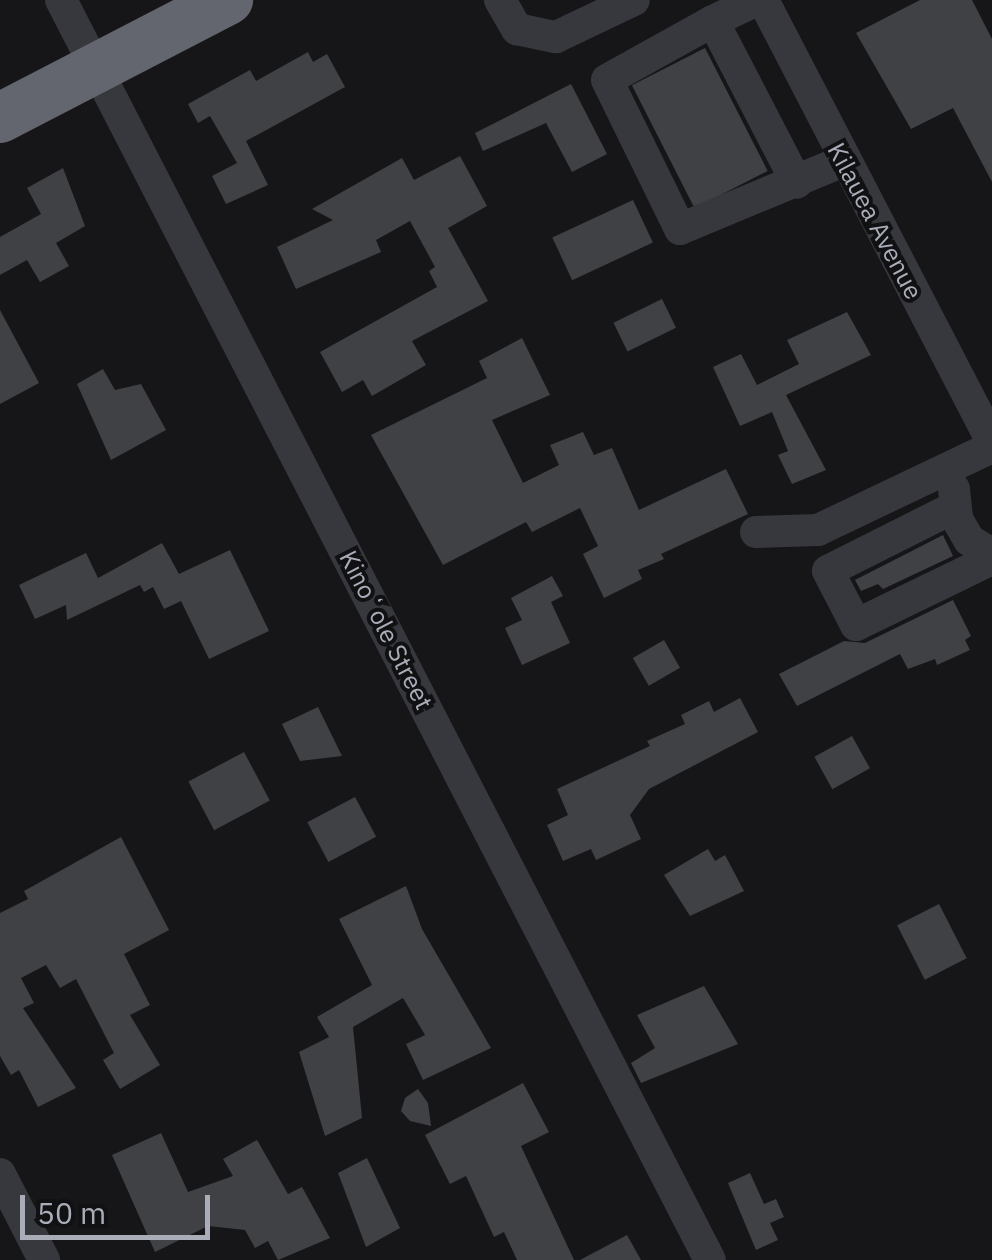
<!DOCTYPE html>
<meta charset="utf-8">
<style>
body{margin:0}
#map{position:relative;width:992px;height:1260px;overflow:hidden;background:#161618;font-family:"IBM Plex Sans",sans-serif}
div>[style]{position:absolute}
.building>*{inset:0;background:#404145;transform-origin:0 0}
.minor>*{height:32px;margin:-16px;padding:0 16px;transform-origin:16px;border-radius:16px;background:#37383d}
.highway>*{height:50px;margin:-25px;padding:0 25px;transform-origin:25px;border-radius:25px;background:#63666e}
span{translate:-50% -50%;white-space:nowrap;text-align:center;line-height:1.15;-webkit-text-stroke:8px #111113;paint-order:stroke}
.street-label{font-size:25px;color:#a8adb8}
.scale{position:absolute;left:20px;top:1195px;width:190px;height:45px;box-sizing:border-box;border:5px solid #a8adb8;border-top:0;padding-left:12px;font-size:30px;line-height:35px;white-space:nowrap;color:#a8adb8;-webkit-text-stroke:8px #111113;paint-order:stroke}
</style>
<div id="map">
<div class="building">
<div style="clip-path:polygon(920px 0,972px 0,992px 39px,992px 182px,953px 108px,911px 129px,856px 33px)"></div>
<div style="left:705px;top:48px;width:138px;height:82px;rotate:63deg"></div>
<div style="clip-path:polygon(308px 52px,313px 62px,327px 54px,345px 87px,246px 141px,268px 185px,226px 204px,212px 176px,237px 163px,210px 116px,198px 123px,188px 104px,250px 70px,256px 81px)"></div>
<div style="clip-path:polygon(571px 84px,607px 154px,572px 172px,546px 123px,483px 151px,475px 133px)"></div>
<div style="clip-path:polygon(460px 156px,487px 206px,448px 228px,488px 301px,412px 341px,426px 365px,372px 396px,363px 380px,342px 392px,320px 352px,437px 287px,429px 271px,435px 267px,410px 221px,376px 240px,381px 252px,296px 289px,277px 247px,333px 220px,312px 209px,402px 158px,414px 180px)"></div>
<div style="clip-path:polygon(63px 168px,85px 226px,56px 243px,69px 266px,40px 282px,27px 260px,0 275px,0 237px,41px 214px,27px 188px)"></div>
<div style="left:633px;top:200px;width:47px;height:89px;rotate:65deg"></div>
<div style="left:662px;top:299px;width:32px;height:54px;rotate:64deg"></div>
<div style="clip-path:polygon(0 310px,39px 383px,0 404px)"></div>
<div style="clip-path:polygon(847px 312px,871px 355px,786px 395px,826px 470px,792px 484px,778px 455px,788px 451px,772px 412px,740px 426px,713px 367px,741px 354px,757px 385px,799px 364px,787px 340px)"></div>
<div style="clip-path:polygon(522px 338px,550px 395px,492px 420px,523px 483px,559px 465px,550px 445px,583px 432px,594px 455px,612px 448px,639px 510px,726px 469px,748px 514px,661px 554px,664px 559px,638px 570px,642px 579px,604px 598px,583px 554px,598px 546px,580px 508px,532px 532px,526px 522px,443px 565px,371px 435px,487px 378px,479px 361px)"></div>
<div style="clip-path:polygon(103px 369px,115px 390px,141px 384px,166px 430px,111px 460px,77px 384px)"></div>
<div style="clip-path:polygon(943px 535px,953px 556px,883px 589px,878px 584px,861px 591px,855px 580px)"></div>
<div style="clip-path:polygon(162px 543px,179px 574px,230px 550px,269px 631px,209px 659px,181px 601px,164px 609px,153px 587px,144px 592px,140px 585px,67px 620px,66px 605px,35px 619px,19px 585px,86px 553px,98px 578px)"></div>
<div style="clip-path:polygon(552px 576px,563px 596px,551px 602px,570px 643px,522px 665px,505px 628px,522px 620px,511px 598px)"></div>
<div style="clip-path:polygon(953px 600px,971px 636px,965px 640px,970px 650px,937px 665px,935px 659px,908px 669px,900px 654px,797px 706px,779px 674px,844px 641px,865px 643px)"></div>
<div style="left:664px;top:640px;width:32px;height:36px;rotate:60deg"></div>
<div style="clip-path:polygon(740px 698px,758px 732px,649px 789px,630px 815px,641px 839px,596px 860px,591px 849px,563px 861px,547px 825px,568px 815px,557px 789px,650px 746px,647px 741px,685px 724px,681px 715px,709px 701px,714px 712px)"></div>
<div style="clip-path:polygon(318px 707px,342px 756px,300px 761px,282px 724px)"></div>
<div style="left:852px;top:736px;width:37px;height:43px;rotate:61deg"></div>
<div style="left:244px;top:752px;width:55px;height:63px;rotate:62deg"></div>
<div style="left:355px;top:797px;width:45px;height:54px;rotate:62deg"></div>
<div style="clip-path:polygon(121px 837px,169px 930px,124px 954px,150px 1005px,130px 1015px,160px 1065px,120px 1089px,103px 1060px,114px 1053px,76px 979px,60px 988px,46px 965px,21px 978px,34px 1003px,23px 1008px,76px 1088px,38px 1107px,19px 1070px,11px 1075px,0 1056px,0 913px,28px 899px,24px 891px)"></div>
<div style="clip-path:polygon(708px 849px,715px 861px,725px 855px,744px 891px,690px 916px,664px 875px)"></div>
<div style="clip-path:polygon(406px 886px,422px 929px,491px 1048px,423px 1080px,406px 1044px,425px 1035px,403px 998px,353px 1027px,362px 1118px,325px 1136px,299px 1052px,329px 1037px,317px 1017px,372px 985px,339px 919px)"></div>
<div style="left:939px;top:904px;width:61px;height:47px;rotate:63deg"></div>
<div style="clip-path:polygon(704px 986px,738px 1044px,641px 1083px,631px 1063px,655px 1048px,637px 1015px)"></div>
<div style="clip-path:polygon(523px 1083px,549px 1132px,521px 1146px,574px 1260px,517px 1260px,504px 1232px,494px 1237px,466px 1176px,450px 1184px,425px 1135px)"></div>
<div style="clip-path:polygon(418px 1089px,428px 1103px,431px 1126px,410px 1121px,401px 1111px,405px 1098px)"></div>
<div style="clip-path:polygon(161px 1133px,188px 1192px,233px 1176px,223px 1159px,257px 1140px,288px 1194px,302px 1187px,330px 1238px,278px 1260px,268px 1241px,255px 1248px,245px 1230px,208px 1226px,155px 1252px,112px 1155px)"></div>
<div style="clip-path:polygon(367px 1158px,400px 1228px,366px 1247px,338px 1173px)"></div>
<div style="clip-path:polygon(750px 1173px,764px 1204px,776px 1199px,784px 1217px,770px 1223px,778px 1240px,756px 1250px,728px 1183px)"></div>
<div style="clip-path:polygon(627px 1235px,641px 1260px,580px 1260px)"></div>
</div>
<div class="minor">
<div style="left:61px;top:0;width:1417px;rotate:62.75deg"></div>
<div style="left:500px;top:0;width:34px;rotate:60deg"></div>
<div style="left:517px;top:29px;width:40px;rotate:12deg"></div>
<div style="left:556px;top:37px;width:86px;rotate:-25.4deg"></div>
<div style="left:757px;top:0;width:49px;rotate:154.5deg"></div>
<div style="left:713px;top:21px;width:182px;rotate:62.6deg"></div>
<div style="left:763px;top:0;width:497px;rotate:62.6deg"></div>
<div style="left:713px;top:21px;width:121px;rotate:150.9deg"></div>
<div style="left:607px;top:80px;width:166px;rotate:63.9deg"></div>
<div style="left:680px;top:229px;width:177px;rotate:-22.6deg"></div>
<div style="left:954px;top:489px;width:30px;rotate:84deg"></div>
<div style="left:957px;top:519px;width:24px;rotate:60deg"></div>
<div style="left:969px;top:540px;width:27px;rotate:31deg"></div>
<div style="left:955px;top:507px;width:142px;rotate:153.3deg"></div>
<div style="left:828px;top:571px;width:61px;rotate:62.6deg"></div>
<div style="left:856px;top:625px;width:151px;rotate:-25.9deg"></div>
<div style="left:756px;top:532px;width:62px;rotate:-1.8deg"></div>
<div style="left:818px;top:530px;width:193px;rotate:-25.5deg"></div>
<div style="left:0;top:1174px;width:97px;rotate:62.9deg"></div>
</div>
<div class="highway">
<div style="left:0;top:118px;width:257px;rotate:-27.4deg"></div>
</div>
<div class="street-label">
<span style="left:875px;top:221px;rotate:62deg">Kilauea Avenue</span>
<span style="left:386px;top:630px;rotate:63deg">Kinoʻole Street</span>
</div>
<div class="scale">50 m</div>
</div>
